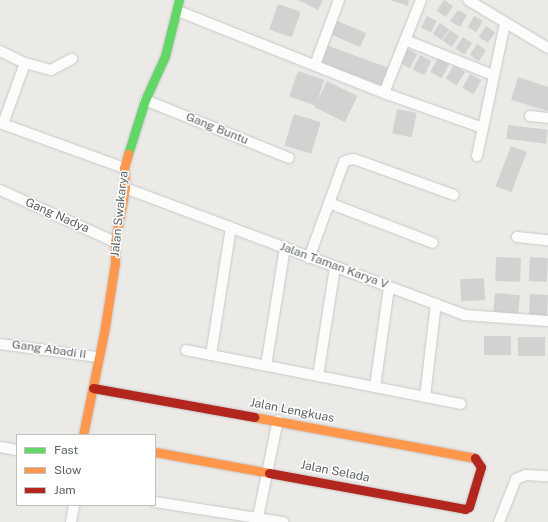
<!DOCTYPE html>
<style>
body{margin:0}
#map{position:relative;width:548px;height:522px;overflow:hidden;background:#eceae7;font-family:"Public Sans",sans-serif}
div>[style]{position:absolute}
.building>*{inset:0;background:#d4d2d1;transform-origin:0 0}
.roads{filter:drop-shadow(0 0 1px #c8c8c8) drop-shadow(0 0 1px #c8c8c8)}
.street>*{height:10px;margin:-5px;padding:0 5px;transform-origin:5px;border-radius:5px;background:#fcfcfb}
.fast>*{height:9px;margin:-4.5px;padding:0 4.5px;transform-origin:4.5px;border-radius:4.5px;background:#63d668}
.slow>*{height:9px;margin:-4.5px;padding:0 4.5px;transform-origin:4.5px;border-radius:4.5px;background:#ff974d}
.jam>*{height:9px;margin:-4.5px;padding:0 4.5px;transform-origin:4.5px;border-radius:4.5px;background:#b3261e}
span{translate:-50% -50%;white-space:nowrap;text-align:center;line-height:1.15;-webkit-text-stroke:3px #fff;paint-order:stroke}
.street-label{font-size:12px;color:#5c6265}
.legend{position:absolute;left:16px;top:434px;width:140px;height:72px;box-sizing:border-box;background:#fff;border:1px solid #bec0c1;margin:0;padding:5px 7px;list-style:none;font-size:12px;color:#5c6265}
.legend li{display:flex;align-items:center;gap:8px;height:20px}
.legend b{width:20px;border:1px solid #bec0c1}
</style>
<div id="map">
<div class="building">
<div style="clip-path:polygon(298px 0,323px 0,318px 10px)"></div>
<div style="clip-path:polygon(390px 0,409px 0,408px 6px)"></div>
<div style="left:444px;top:0;width:11px;height:13px;rotate:34deg"></div>
<div style="left:278px;top:4px;width:24px;height:27px;rotate:19deg"></div>
<div style="clip-path:polygon(458px 10px,467px 15px,460px 27px,450px 21px)"></div>
<div style="left:427px;top:16px;width:11px;height:13px;rotate:27deg"></div>
<div style="left:474px;top:16px;width:10px;height:13px;rotate:29deg"></div>
<div style="left:335px;top:20px;width:34px;height:15px;rotate:23deg"></div>
<div style="left:440px;top:23px;width:11px;height:13px;rotate:34deg"></div>
<div style="left:486px;top:26px;width:11px;height:13px;rotate:34deg"></div>
<div style="left:450px;top:30px;width:11px;height:13px;rotate:34deg"></div>
<div style="left:463px;top:37px;width:11px;height:14px;rotate:34deg"></div>
<div style="left:477px;top:44px;width:11px;height:13px;rotate:34deg"></div>
<div style="left:326px;top:45px;width:68px;height:19px;rotate:20deg"></div>
<div style="left:406px;top:48px;width:13px;height:16px;rotate:29deg"></div>
<div style="left:420px;top:55px;width:13px;height:16px;rotate:27deg"></div>
<div style="left:438px;top:58px;width:13px;height:16px;rotate:29deg"></div>
<div style="left:454px;top:65px;width:13px;height:16px;rotate:32deg"></div>
<div style="left:298px;top:71px;width:28px;height:27px;rotate:19deg"></div>
<div style="left:470px;top:74px;width:13px;height:16px;rotate:29deg"></div>
<div style="clip-path:polygon(518px 77px,548px 87px,548px 111px,511px 100px)"></div>
<div style="left:327px;top:81px;width:34px;height:29px;rotate:26deg"></div>
<div style="left:397px;top:109px;width:20px;height:25px;rotate:11deg"></div>
<div style="left:294px;top:114px;width:28px;height:33px;rotate:17deg"></div>
<div style="left:508px;top:125px;width:40px;height:14px;rotate:7deg"></div>
<div style="left:511px;top:146px;width:17px;height:43px;rotate:21deg"></div>
<div style="left:496px;top:257px;width:25px;height:24px;rotate:2deg"></div>
<div style="left:530px;top:257px;width:18px;height:24px;rotate:3deg"></div>
<div style="left:484px;top:278px;width:22px;height:24px;rotate:87deg"></div>
<div style="left:495px;top:293px;width:25px;height:24px;rotate:5deg"></div>
<div style="left:530px;top:294px;width:18px;height:24px;rotate:3deg"></div>
<div style="left:484px;top:336px;width:27px;height:19px"></div>
<div style="left:518px;top:337px;width:27px;height:19px"></div>
</div>
<div class="roads">
<div class="street">
<div style="left:468px;top:0;width:93px;rotate:31deg"></div>
<div style="left:178px;top:11px;width:222px;rotate:21.7deg"></div>
<div style="left:384px;top:93px;width:105px;rotate:19.5deg"></div>
<div style="left:483px;top:128px;width:106px;rotate:-78.1deg"></div>
<div style="left:405px;top:40px;width:95px;rotate:21.7deg"></div>
<div style="left:0;top:51px;width:28px;rotate:26deg"></div>
<div style="left:25px;top:63px;width:27px;rotate:15deg"></div>
<div style="left:51px;top:70px;width:24px;rotate:-28deg"></div>
<div style="left:315px;top:65px;width:69px;rotate:-69.7deg"></div>
<div style="left:384px;top:93px;width:100px;rotate:-68.3deg"></div>
<div style="left:145px;top:100px;width:155px;rotate:21.9deg"></div>
<div style="left:530px;top:116px;width:18px;rotate:6deg"></div>
<div style="left:0;top:123px;width:132px;rotate:19.9deg"></div>
<div style="left:3px;top:124px;width:65px;rotate:-70.2deg"></div>
<div style="left:477px;top:156px;width:29px;rotate:-78deg"></div>
<div style="left:125px;top:188px;width:362px;rotate:20.5deg"></div>
<div style="left:464px;top:315px;width:84px;rotate:4.1deg"></div>
<div style="left:0;top:190px;width:126px;rotate:24.3deg"></div>
<div style="left:329px;top:203px;width:111px;rotate:21deg"></div>
<div style="left:517px;top:237px;width:31px;rotate:6deg"></div>
<div style="left:309px;top:258px;width:102px;rotate:-70deg"></div>
<div style="left:344px;top:162px;width:4px;rotate:-27deg"></div>
<div style="left:348px;top:160px;width:6px;rotate:-9deg"></div>
<div style="left:354px;top:159px;width:106px;rotate:19.8deg"></div>
<div style="left:0;top:344px;width:99px;rotate:7.6deg"></div>
<div style="left:186px;top:350px;width:280px;rotate:11.1deg"></div>
<div style="left:211px;top:355px;width:129px;rotate:-81.1deg"></div>
<div style="left:266px;top:366px;width:120px;rotate:-80.9deg"></div>
<div style="left:318px;top:376px;width:110px;rotate:-81.1deg"></div>
<div style="left:375px;top:387px;width:101px;rotate:-82deg"></div>
<div style="left:425px;top:397px;width:94px;rotate:-83.3deg"></div>
<div style="left:0;top:447px;width:17px;rotate:10deg"></div>
<div style="left:155px;top:502px;width:130px;rotate:8.9deg"></div>
<div style="left:71px;top:522px;width:17px;rotate:-80deg"></div>
<div style="left:257px;top:522px;width:104px;rotate:-78.4deg"></div>
<div style="left:499px;top:522px;width:46px;rotate:-68.4deg"></div>
<div style="left:516px;top:479px;width:11px;rotate:-22deg"></div>
<div style="left:526px;top:475px;width:22px;rotate:3deg"></div>
</div>
<div class="fast">
<div style="left:128px;top:154px;width:57px;rotate:-72.5deg"></div>
<div style="left:145px;top:100px;width:48px;rotate:-65.6deg"></div>
<div style="left:165px;top:56px;width:58px;rotate:-76deg"></div>
</div>
<div class="slow">
<div style="left:254px;top:417px;width:225px;rotate:10.5deg"></div>
<div style="left:83px;top:435px;width:104px;rotate:-78.4deg"></div>
<div style="left:104px;top:333px;width:71px;rotate:-81.1deg"></div>
<div style="left:115px;top:263px;width:21px;rotate:-90deg"></div>
<div style="left:115px;top:242px;width:55px;rotate:-79.5deg"></div>
<div style="left:125px;top:188px;width:20px;rotate:-93deg"></div>
<div style="left:124px;top:168px;width:15px;rotate:-74deg"></div>
<div style="left:155px;top:452px;width:116px;rotate:10.4deg"></div>
</div>
<div class="jam">
<div style="left:93px;top:388px;width:164px;rotate:10.2deg"></div>
<div style="left:269px;top:473px;width:199px;rotate:10.4deg"></div>
<div style="left:465px;top:509px;width:4px;rotate:-27deg"></div>
<div style="left:469px;top:507px;width:42px;rotate:-73.3deg"></div>
<div style="left:481px;top:467px;width:11px;rotate:-124deg"></div>
</div>
</div>
<div class="street-label">
<span style="left:217px;top:129px;rotate:22deg">Gang Buntu</span>
<span style="left:120px;top:214px;rotate:-84deg">Jalan Swakarya</span>
<span style="left:57px;top:216px;rotate:24deg">Gang Nadya</span>
<span style="left:334px;top:266px;rotate:20deg">Jalan Taman Karya V</span>
<span style="left:49px;top:350px;rotate:8deg">Gang Abadi II</span>
<span style="left:292px;top:411px;rotate:11deg">Jalan Lengkuas</span>
<span style="left:335px;top:472px;rotate:11deg">Jalan Selada</span>
</div>
<ul class="legend">
<li><b style="height:5px;background:#63d668"></b>Fast</li>
<li><b style="height:5px;background:#ff974d"></b>Slow</li>
<li><b style="height:5px;background:#b3261e"></b>Jam</li>
</ul>
</div>
